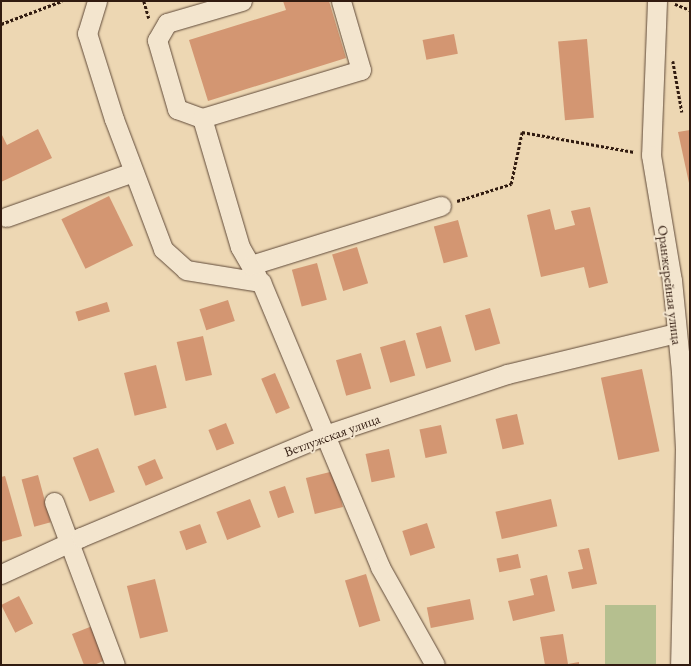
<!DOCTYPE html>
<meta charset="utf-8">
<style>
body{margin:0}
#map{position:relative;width:691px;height:666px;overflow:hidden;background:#edd7b3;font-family:"EB Garamond",serif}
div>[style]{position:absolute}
.green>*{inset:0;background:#b5bf8f;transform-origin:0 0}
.building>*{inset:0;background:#d39672;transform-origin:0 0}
.path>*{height:2.5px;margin-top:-1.25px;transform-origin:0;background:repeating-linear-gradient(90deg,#311b10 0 3px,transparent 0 5px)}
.roads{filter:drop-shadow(0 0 1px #604a39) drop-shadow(0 0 1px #604a39)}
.minor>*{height:19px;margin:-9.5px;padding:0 9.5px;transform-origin:9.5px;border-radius:9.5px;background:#f3e5ce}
span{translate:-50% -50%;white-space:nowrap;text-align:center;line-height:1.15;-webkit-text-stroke:4px #f3e5ce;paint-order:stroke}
.street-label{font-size:14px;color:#311b10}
.frame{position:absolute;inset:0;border:2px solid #311b10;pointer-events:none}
</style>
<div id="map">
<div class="green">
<div style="left:605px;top:605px;width:51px;height:60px"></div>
</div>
<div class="building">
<div style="clip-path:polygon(283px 1px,329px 1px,346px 58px,208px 101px,189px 40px,286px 10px)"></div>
<div style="left:454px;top:34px;width:20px;height:32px;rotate:79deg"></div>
<div style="left:587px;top:39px;width:79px;height:29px;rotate:85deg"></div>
<div style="clip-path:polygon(38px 129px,52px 158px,1px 182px,1px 133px,7px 145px)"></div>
<div style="clip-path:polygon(690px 130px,690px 183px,689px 183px,678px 132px)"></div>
<div style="left:109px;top:196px;width:55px;height:53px;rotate:64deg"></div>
<div style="clip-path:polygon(590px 207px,608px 283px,589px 288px,584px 267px,541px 277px,527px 215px,550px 209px,555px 230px,575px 225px,571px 211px)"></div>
<div style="left:458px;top:220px;width:38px;height:25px;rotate:75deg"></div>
<div style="left:357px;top:247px;width:38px;height:26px;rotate:73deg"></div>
<div style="left:317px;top:263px;width:38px;height:26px;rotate:75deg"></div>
<div style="left:228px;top:300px;width:22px;height:30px;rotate:72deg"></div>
<div style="left:107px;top:302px;width:10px;height:33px;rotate:73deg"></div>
<div style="left:490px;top:308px;width:37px;height:26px;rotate:74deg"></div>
<div style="left:441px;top:326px;width:37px;height:26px;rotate:74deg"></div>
<div style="left:203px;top:336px;width:40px;height:27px;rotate:77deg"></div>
<div style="left:405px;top:340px;width:37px;height:26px;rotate:74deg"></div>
<div style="left:361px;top:353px;width:37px;height:26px;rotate:74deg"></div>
<div style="left:156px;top:365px;width:44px;height:33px;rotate:76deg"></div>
<div style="left:642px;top:369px;width:84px;height:42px;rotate:78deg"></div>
<div style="left:275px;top:373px;width:38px;height:15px;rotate:67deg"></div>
<div style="left:517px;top:414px;width:31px;height:22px;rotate:77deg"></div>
<div style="left:226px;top:423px;width:22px;height:19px;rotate:68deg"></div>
<div style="left:441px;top:425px;width:29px;height:22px;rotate:78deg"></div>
<div style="left:98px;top:448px;width:47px;height:27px;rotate:69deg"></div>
<div style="left:389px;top:449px;width:29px;height:24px;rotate:78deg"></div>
<div style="left:155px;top:459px;width:21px;height:19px;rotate:67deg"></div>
<div style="left:334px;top:471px;width:37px;height:29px;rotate:76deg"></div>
<div style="left:38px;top:475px;width:49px;height:17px;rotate:75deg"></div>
<div style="clip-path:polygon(5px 476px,22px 536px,1px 542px,1px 477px)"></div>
<div style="left:285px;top:486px;width:28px;height:17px;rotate:71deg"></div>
<div style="left:250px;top:499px;width:30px;height:36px;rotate:69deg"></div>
<div style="left:551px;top:499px;width:28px;height:57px;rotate:77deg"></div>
<div style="left:427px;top:523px;width:26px;height:26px;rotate:72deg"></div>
<div style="left:200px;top:524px;width:20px;height:22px;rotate:70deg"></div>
<div style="clip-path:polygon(589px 548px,597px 584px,572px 589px,568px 572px,583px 569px,578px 550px)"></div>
<div style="left:518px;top:554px;width:14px;height:22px;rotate:78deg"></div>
<div style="left:366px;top:574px;width:49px;height:22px;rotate:73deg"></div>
<div style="clip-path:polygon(547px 575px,555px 611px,513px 621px,508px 601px,534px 595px,530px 579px)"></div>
<div style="left:155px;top:579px;width:54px;height:29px;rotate:76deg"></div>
<div style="left:19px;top:596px;width:31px;height:20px;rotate:63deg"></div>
<div style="left:470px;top:599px;width:21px;height:44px;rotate:79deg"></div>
<div style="clip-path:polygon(95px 625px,108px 659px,94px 665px,84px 665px,72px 634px)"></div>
<div style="clip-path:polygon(563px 634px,568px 664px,579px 662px,579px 665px,545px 665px,540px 637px)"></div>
</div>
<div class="path">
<div style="left:144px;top:1px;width:18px;rotate:74deg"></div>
<div style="left:675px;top:4px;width:16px;rotate:22deg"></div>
<div style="left:1px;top:24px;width:65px;rotate:-20.7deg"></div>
<div style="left:673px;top:61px;width:52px;rotate:80deg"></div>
<div style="left:457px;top:201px;width:57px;rotate:-17.5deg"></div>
<div style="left:511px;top:184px;width:53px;rotate:-78.1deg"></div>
<div style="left:522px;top:132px;width:114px;rotate:10.1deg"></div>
</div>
<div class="roads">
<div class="minor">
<div style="left:97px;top:1px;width:34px;rotate:107deg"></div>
<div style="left:87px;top:33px;width:90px;rotate:72.6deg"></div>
<div style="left:114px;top:119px;width:139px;rotate:69.3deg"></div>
<div style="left:163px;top:249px;width:31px;rotate:42deg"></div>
<div style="left:186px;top:270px;width:76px;rotate:9.1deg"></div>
<div style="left:261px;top:282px;width:309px;rotate:67.3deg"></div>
<div style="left:380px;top:567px;width:112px;rotate:60.7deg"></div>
<div style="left:242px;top:1px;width:78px;rotate:163.7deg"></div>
<div style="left:167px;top:23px;width:20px;rotate:120deg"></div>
<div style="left:157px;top:40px;width:72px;rotate:73.8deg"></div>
<div style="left:177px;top:109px;width:27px;rotate:20deg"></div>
<div style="left:202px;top:118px;width:166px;rotate:-16.8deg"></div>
<div style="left:361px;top:70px;width:72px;rotate:-106.2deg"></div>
<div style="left:657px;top:1px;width:154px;rotate:92.2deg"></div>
<div style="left:651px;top:155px;width:127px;rotate:80.5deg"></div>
<div style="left:672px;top:280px;width:92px;rotate:84.4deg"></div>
<div style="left:681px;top:372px;width:77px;rotate:87deg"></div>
<div style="left:685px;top:449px;width:216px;rotate:91.3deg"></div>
<div style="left:202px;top:118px;width:134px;rotate:73.6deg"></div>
<div style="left:240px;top:247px;width:34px;rotate:60deg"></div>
<div style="left:6px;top:217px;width:135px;rotate:-19.5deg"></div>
<div style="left:251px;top:265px;width:199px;rotate:-17.3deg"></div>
<div style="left:54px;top:502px;width:174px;rotate:69.5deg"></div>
<div style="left:1px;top:574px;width:88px;rotate:-24.8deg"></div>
<div style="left:81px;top:537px;width:264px;rotate:-22.7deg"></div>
<div style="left:325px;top:435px;width:192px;rotate:-18.5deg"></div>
<div style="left:507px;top:374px;width:174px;rotate:-13.6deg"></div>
</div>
</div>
<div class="street-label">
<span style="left:670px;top:285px;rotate:83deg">Оранжерейная улица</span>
<span style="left:332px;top:435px;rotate:-20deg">Ветлужская улица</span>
</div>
<div class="frame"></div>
</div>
